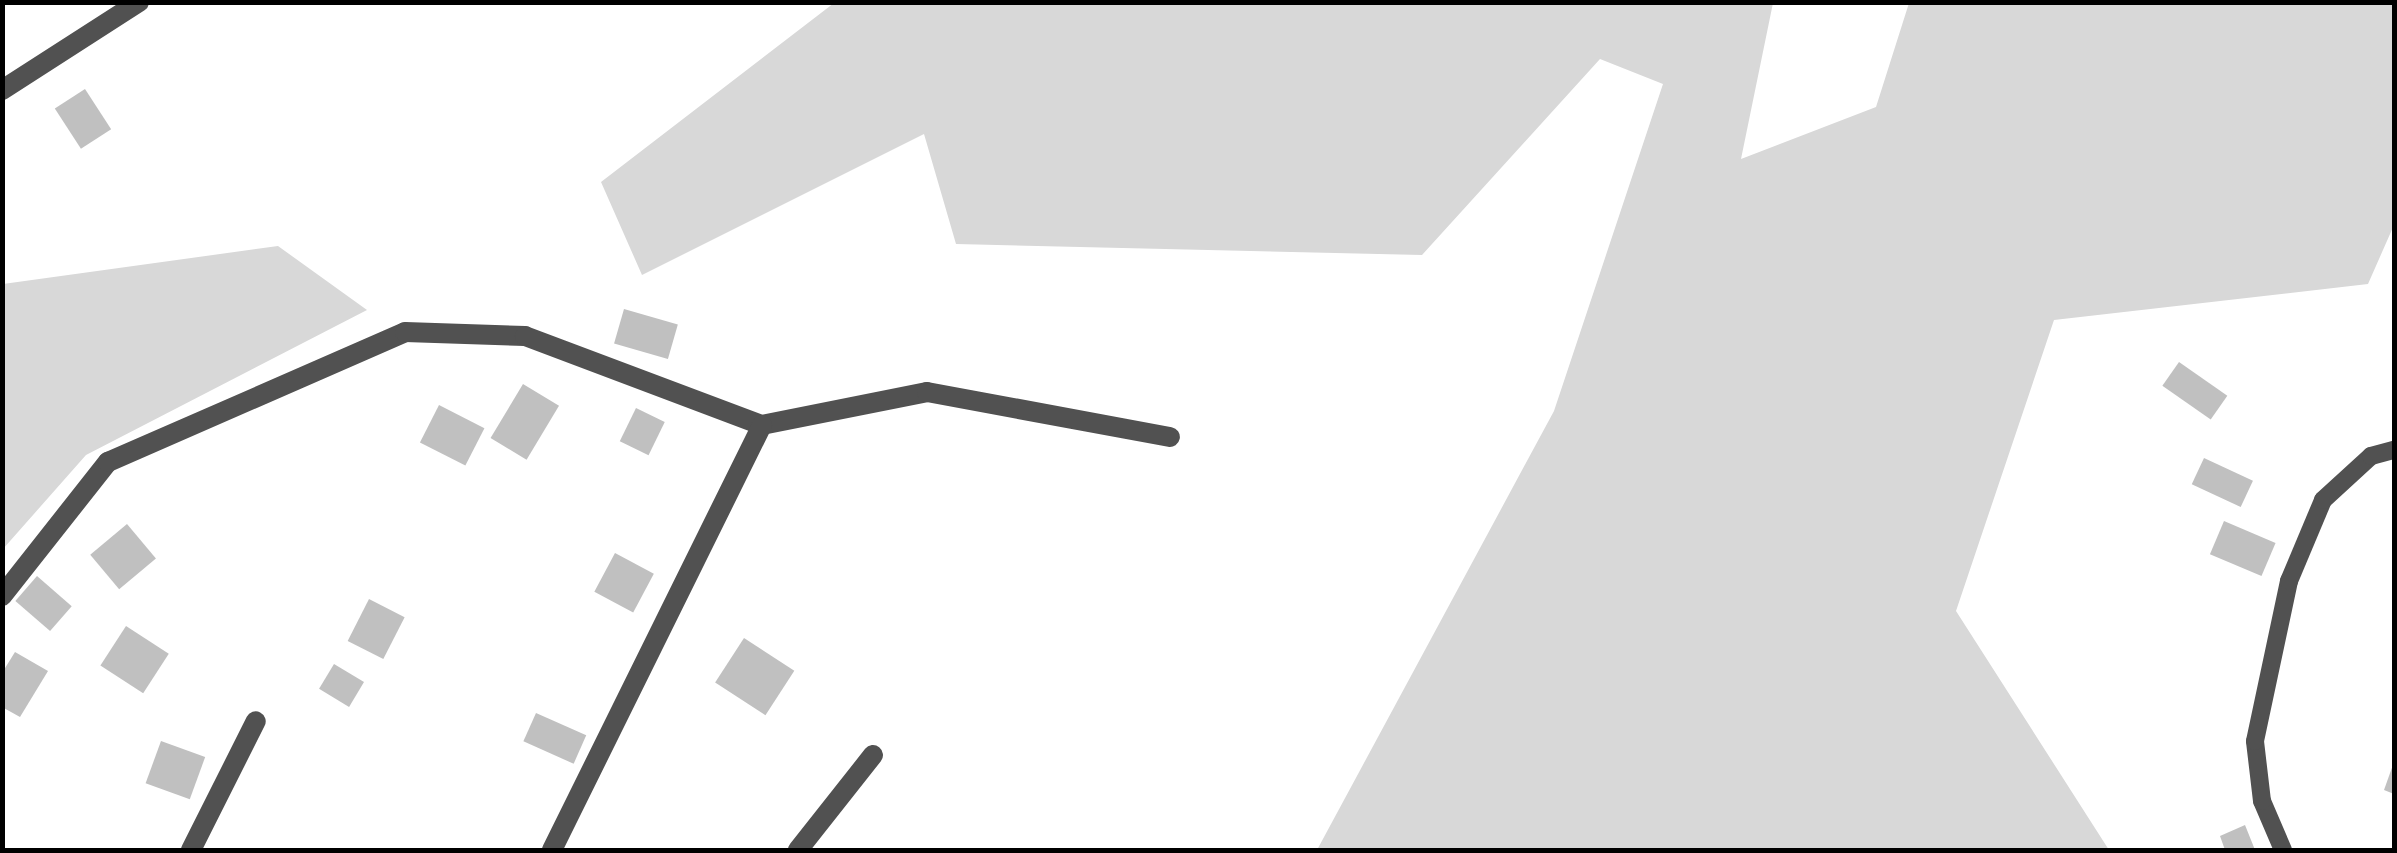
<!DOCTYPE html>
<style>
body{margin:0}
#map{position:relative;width:2397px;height:853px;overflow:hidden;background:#fff;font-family:"Sofia Sans Condensed",sans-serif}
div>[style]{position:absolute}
.green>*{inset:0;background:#d8d8d8}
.building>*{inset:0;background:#c0c0c0;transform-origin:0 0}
.service>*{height:18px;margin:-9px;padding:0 9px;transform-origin:9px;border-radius:9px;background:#515151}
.minor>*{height:20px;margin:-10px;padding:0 10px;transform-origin:10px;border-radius:10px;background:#515151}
span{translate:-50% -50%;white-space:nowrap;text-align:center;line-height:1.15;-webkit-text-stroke:8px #fff;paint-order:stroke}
.frame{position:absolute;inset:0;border:5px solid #000;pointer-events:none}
</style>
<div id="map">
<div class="green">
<div style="clip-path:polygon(834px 3px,1773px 3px,1741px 159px,1876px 107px,1909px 3px,2394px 3px,2394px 225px,2368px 284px,2054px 320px,1956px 611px,2109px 850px,1317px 850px,1554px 411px,1663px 84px,1600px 59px,1422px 255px,956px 244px,924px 134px,642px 275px,601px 182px)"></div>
<div style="clip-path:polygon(278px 246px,367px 310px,86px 455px,3px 549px,3px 284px)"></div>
</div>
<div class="building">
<div style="left:85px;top:89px;width:48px;height:36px;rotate:57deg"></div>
<div style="left:624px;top:309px;width:56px;height:36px;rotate:16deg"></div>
<div style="left:2179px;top:362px;width:59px;height:29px;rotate:35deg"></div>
<div style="left:523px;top:384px;width:42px;height:63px;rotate:31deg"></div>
<div style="left:439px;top:405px;width:51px;height:42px;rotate:27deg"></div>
<div style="left:636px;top:408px;width:32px;height:37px;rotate:26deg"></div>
<div style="left:2204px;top:458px;width:54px;height:29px;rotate:25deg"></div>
<div style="left:2224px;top:521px;width:56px;height:36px;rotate:23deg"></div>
<div style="left:127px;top:524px;width:45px;height:48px;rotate:50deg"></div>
<div style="left:615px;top:553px;width:44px;height:44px;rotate:28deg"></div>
<div style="left:37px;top:576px;width:46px;height:33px;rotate:41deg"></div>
<div style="left:369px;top:599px;width:40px;height:47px;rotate:27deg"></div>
<div style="left:126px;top:626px;width:51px;height:47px;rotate:33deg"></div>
<div style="left:744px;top:638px;width:60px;height:53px;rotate:33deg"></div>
<div style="clip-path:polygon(15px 652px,48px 671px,20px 717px,2px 707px,2px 673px)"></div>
<div style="left:334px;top:664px;width:35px;height:29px;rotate:31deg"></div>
<div style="left:536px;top:713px;width:55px;height:31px;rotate:24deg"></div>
<div style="left:161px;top:741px;width:47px;height:45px;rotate:20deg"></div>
<div style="clip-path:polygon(2394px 762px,2394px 794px,2384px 790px)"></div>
<div style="clip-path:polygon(2245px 825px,2255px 850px,2225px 850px,2220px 836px)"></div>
</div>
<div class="service">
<div style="left:2283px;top:850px;width:53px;rotate:-113.2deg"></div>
<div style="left:2262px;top:801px;width:60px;rotate:-96.7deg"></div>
<div style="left:2255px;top:741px;width:164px;rotate:-78deg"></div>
<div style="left:2289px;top:581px;width:88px;rotate:-67.2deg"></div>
<div style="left:2323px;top:500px;width:65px;rotate:-42.5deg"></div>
<div style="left:2371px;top:456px;width:24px;rotate:-15deg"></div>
</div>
<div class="minor">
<div style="left:2px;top:90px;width:163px;rotate:-32.7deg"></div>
<div style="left:2px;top:596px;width:171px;rotate:-51.7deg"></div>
<div style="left:108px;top:462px;width:324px;rotate:-23.6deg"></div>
<div style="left:405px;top:332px;width:120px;rotate:1.9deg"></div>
<div style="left:525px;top:336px;width:253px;rotate:20.6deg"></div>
<div style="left:762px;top:425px;width:168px;rotate:-11.3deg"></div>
<div style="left:927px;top:392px;width:247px;rotate:10.5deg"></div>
<div style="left:191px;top:850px;width:144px;rotate:-63.3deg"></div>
<div style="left:552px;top:850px;width:474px;rotate:-63.7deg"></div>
<div style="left:798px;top:850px;width:121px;rotate:-51.7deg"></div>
</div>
<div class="frame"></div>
</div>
